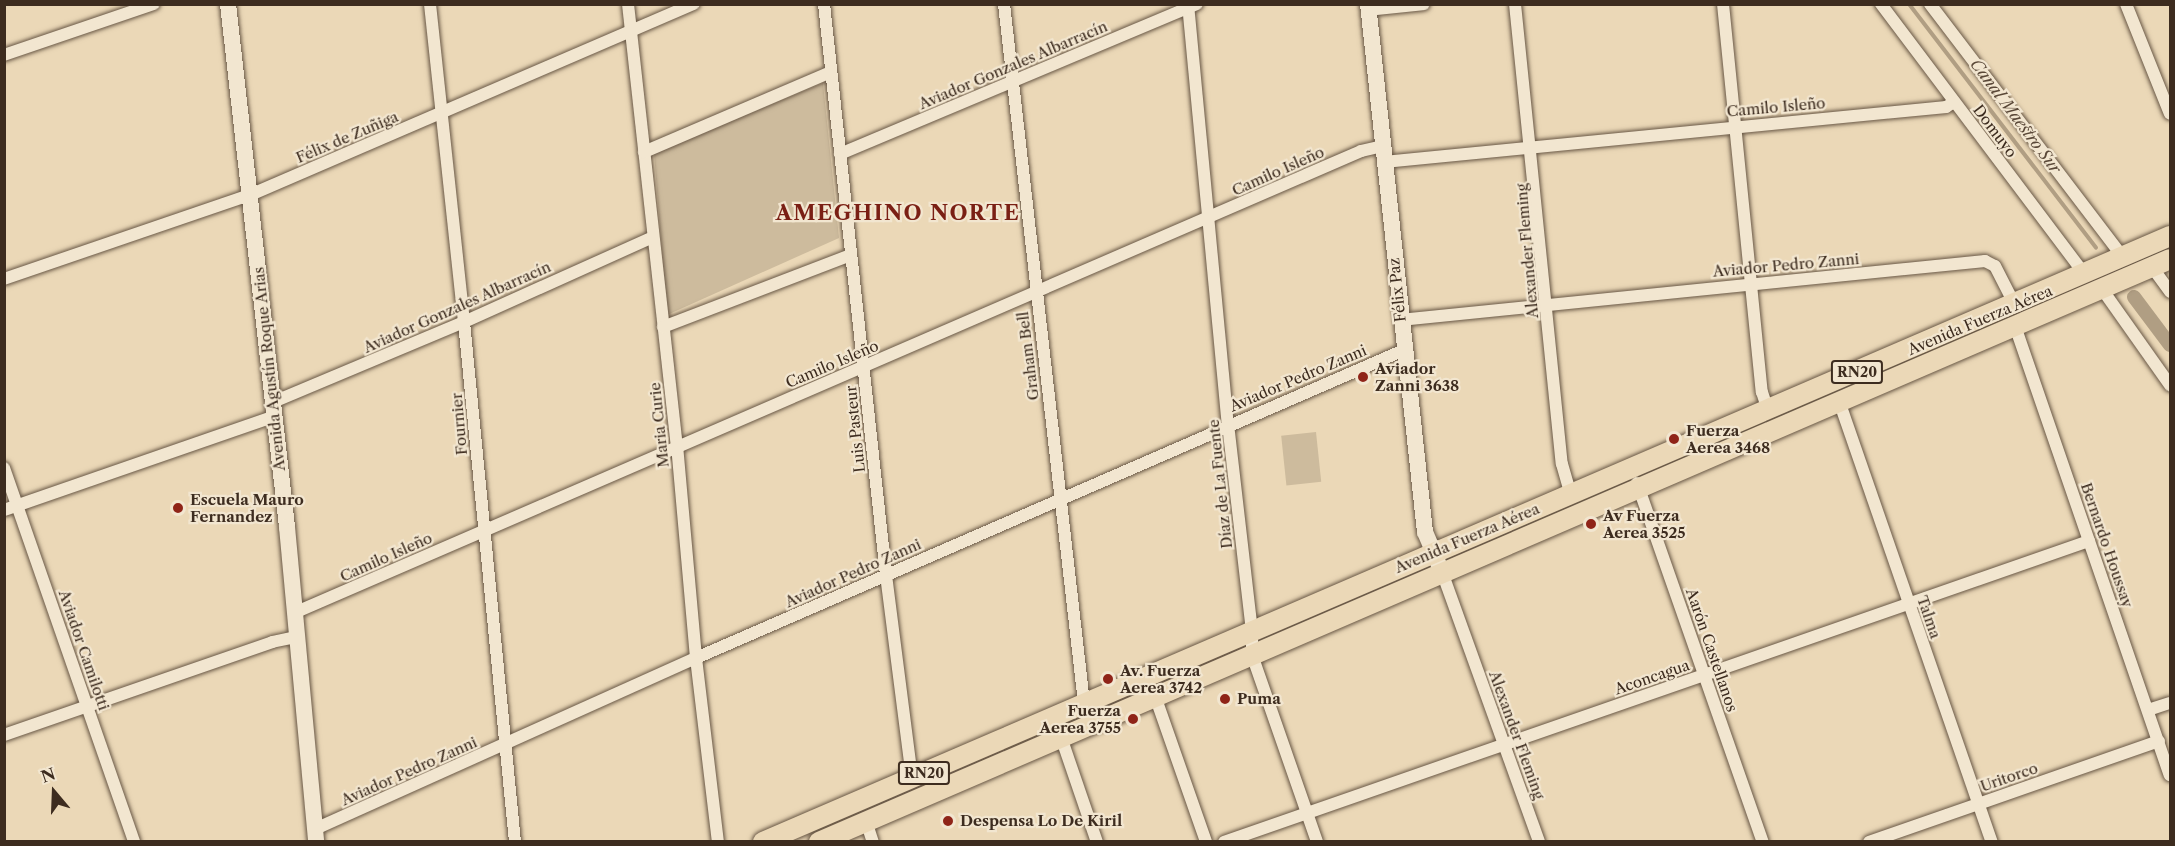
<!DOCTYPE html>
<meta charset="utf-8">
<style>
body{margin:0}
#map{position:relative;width:2175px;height:846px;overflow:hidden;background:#ebd8b7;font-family:"Libre Caslon Text",serif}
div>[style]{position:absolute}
.green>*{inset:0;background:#cdbb9d;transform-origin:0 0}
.stream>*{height:4px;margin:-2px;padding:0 2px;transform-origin:2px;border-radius:2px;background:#b09e83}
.canal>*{height:14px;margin:-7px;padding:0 7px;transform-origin:7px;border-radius:7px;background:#b09e83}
.roads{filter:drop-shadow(0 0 2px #685745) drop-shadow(0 0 2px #685745)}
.street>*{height:12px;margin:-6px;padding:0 6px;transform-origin:6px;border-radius:6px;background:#f2e6d0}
.secondary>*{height:16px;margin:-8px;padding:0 8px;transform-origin:8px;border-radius:8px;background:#f2e6d0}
.primary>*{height:20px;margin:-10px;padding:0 10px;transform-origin:10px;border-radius:10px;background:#ebd8b7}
.dots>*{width:16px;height:16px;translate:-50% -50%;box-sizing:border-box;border:3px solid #f2e6d0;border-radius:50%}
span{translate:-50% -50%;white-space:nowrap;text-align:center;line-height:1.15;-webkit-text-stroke:4.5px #f2e6d0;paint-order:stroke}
.shield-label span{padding:2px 4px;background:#f2e6d0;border:2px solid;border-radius:4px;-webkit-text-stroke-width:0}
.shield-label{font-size:14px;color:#3d2c1f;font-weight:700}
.street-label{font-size:15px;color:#3d2c1f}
.poi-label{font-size:15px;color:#3d2c1f;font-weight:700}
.left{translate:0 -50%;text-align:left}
.right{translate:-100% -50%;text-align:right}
.water-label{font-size:16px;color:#5a4838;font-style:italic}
.district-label{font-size:21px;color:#7a1f14;font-weight:700;letter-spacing:1.5px}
.frame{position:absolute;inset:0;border:6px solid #3d2c1f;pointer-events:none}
.north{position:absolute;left:24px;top:762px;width:60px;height:60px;-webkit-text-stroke:4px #f2e6d0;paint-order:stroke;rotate:341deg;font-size:16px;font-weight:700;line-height:24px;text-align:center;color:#3d2c1f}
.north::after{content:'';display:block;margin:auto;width:21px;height:27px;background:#3d2c1f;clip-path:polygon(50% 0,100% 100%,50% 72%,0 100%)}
</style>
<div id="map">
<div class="green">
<div style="clip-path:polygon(823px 83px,839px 238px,667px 315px,654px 153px)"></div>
<div style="left:1316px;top:432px;width:50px;height:35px;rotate:84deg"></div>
</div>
<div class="stream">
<div style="left:1909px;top:4px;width:307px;rotate:52.5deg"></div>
</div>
<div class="canal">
<div style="left:2134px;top:297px;width:60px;rotate:53.1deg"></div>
</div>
<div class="roads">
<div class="street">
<div style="left:430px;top:4px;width:320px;rotate:83.9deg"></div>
<div style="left:464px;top:322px;width:522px;rotate:84.4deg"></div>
<div style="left:628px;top:4px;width:444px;rotate:83.7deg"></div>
<div style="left:677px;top:445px;width:214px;rotate:84.9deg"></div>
<div style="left:696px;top:658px;width:185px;rotate:83.2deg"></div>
<div style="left:824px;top:4px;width:574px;rotate:83.8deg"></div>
<div style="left:886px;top:575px;width:205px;rotate:82.7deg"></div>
<div style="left:1004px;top:4px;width:704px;rotate:83.47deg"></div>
<div style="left:1188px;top:4px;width:422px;rotate:84.6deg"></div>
<div style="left:1228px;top:424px;width:207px;rotate:83.4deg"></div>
<div style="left:1252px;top:630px;width:25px;rotate:90deg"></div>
<div style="left:1252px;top:655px;width:198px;rotate:70.8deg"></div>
<div style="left:1515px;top:4px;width:462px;rotate:84.2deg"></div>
<div style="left:1562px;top:464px;width:32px;rotate:74deg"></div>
<div style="left:1723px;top:4px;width:390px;rotate:84.3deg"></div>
<div style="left:1762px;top:392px;width:19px;rotate:72deg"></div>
<div style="left:1881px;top:4px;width:339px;rotate:53deg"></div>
<div style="left:1930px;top:4px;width:318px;rotate:52.7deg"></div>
<div style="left:2126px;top:4px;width:118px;rotate:68.2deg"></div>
<div style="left:1368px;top:10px;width:56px;rotate:-6.1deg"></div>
<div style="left:4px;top:55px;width:158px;rotate:-18.8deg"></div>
<div style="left:644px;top:152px;width:203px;rotate:-23.2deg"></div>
<div style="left:840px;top:154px;width:387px;rotate:-22.8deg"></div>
<div style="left:1384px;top:162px;width:565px;rotate:-5.59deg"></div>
<div style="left:1946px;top:107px;width:9px;rotate:-32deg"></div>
<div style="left:2152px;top:267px;width:31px;rotate:54deg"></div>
<div style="left:4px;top:279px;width:260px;rotate:-18.9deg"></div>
<div style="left:250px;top:195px;width:483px;rotate:-23.3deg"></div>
<div style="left:2102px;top:289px;width:118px;rotate:54.7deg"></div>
<div style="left:1400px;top:320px;width:588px;rotate:-5.76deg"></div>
<div style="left:1985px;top:261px;width:11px;rotate:27deg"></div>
<div style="left:1995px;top:266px;width:44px;rotate:62.9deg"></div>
<div style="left:2015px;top:326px;width:475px;rotate:71deg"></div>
<div style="left:663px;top:327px;width:201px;rotate:-21deg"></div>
<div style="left:1839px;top:401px;width:467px;rotate:70.9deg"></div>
<div style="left:271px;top:403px;width:209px;rotate:-22.8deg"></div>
<div style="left:464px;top:322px;width:207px;rotate:-24.2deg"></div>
<div style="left:4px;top:468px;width:396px;rotate:70.8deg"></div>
<div style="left:1637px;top:483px;width:380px;rotate:70.7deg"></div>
<div style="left:4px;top:510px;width:285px;rotate:-19.1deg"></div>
<div style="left:1442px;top:572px;width:287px;rotate:70.2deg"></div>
<div style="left:294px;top:613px;width:1163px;rotate:-23.41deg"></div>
<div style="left:1361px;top:151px;width:23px;rotate:-13deg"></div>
<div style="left:1155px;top:696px;width:155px;rotate:70.7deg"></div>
<div style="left:2148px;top:710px;width:23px;rotate:-18deg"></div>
<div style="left:4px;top:735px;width:284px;rotate:-19.1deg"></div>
<div style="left:272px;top:642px;width:25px;rotate:-12deg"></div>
<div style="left:1061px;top:737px;width:111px;rotate:71.1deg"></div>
<div style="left:866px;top:821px;width:22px;rotate:72deg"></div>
<div style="left:315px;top:829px;width:418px;rotate:-24.2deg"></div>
<div style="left:696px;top:658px;width:772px;rotate:-23.51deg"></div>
<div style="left:1224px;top:842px;width:916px;rotate:-19.19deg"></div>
<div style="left:1869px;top:842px;width:307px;rotate:-19.2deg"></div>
</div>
<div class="secondary">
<div style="left:228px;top:4px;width:526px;rotate:83.56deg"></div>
<div style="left:287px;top:527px;width:316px;rotate:84.7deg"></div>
<div style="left:1368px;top:4px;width:531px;rotate:83.84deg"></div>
<div style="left:1425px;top:532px;width:43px;rotate:67deg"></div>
</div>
<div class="primary">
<div style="left:763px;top:842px;width:1532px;rotate:-23.3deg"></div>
<div style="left:819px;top:842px;width:1471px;rotate:-23.34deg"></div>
</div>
</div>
<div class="dots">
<div style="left:1363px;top:377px;background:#8f2418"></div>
<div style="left:1674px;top:439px;background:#8f2418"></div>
<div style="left:178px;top:508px;background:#8f2418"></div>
<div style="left:1591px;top:524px;background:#8f2418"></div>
<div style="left:1108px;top:679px;background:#8f2418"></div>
<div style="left:1225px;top:699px;background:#8f2418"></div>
<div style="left:1133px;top:719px;background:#8f2418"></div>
<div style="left:948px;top:821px;background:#8f2418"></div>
</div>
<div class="shield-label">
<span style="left:1857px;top:372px">RN20</span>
<span style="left:924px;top:773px">RN20</span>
</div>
<div class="street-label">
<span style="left:1013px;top:65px;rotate:-23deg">Aviador Gonzales Albarracín</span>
<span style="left:1776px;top:107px;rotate:-5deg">Camilo Isleño</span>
<span style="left:1995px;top:131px;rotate:53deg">Domuyo</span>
<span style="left:347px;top:137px;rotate:-23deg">Félix de Zuñiga</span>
<span style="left:1278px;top:171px;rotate:-24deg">Camilo Isleño</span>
<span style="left:1527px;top:251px;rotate:-95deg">Alexander Fleming</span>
<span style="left:1786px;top:265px;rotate:-5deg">Aviador Pedro Zanni</span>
<span style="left:1397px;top:290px;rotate:-96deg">Félix Paz</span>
<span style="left:457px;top:307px;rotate:-24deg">Aviador Gonzales Albarracín</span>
<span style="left:1980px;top:320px;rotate:-23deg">Avenida Fuerza Aérea</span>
<span style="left:1028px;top:356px;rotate:-97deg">Graham Bell</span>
<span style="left:832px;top:364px;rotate:-23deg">Camilo Isleño</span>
<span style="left:269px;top:369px;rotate:-96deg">Avenida Agustín Roque Arias</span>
<span style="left:1298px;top:378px;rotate:-23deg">Aviador Pedro Zanni</span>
<span style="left:459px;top:424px;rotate:-95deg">Fournier</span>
<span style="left:659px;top:425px;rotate:-96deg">Maria Curie</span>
<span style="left:855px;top:429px;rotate:-96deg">Luis Pasteur</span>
<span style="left:1220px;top:484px;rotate:-96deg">Díaz de La Fuente</span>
<span style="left:1467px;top:538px;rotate:-23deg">Avenida Fuerza Aérea</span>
<span style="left:2107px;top:545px;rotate:71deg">Bernardo Houssay</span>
<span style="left:386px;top:557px;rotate:-24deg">Camilo Isleño</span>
<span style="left:853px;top:573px;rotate:-24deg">Aviador Pedro Zanni</span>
<span style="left:1929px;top:617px;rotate:71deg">Talma</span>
<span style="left:84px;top:650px;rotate:71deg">Aviador Camilotti</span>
<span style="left:1712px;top:650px;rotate:71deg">Aarón Castellanos</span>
<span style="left:1652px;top:677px;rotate:-19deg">Aconcagua</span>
<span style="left:1517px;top:735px;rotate:70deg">Alexander Fleming</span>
<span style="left:409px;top:771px;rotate:-24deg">Aviador Pedro Zanni</span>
<span style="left:2009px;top:777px;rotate:-19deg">Uritorco</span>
</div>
<div class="poi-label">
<span class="left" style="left:1375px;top:377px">Aviador<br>Zanni 3638</span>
<span class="left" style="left:1686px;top:439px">Fuerza<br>Aerea 3468</span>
<span class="left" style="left:190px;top:508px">Escuela Mauro<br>Fernandez</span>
<span class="left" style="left:1603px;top:524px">Av Fuerza<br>Aerea 3525</span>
<span class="left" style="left:1120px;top:679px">Av. Fuerza<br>Aerea 3742</span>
<span class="left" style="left:1237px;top:699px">Puma</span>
<span class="right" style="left:1121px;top:719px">Fuerza<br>Aerea 3755</span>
<span class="left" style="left:960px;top:821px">Despensa Lo De Kiril</span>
</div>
<div class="water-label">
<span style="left:2016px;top:116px;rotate:53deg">Canal Maestro Sur</span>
</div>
<div class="district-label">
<span style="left:898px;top:213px">AMEGHINO NORTE</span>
</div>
<div class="frame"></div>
<div class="north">N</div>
</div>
